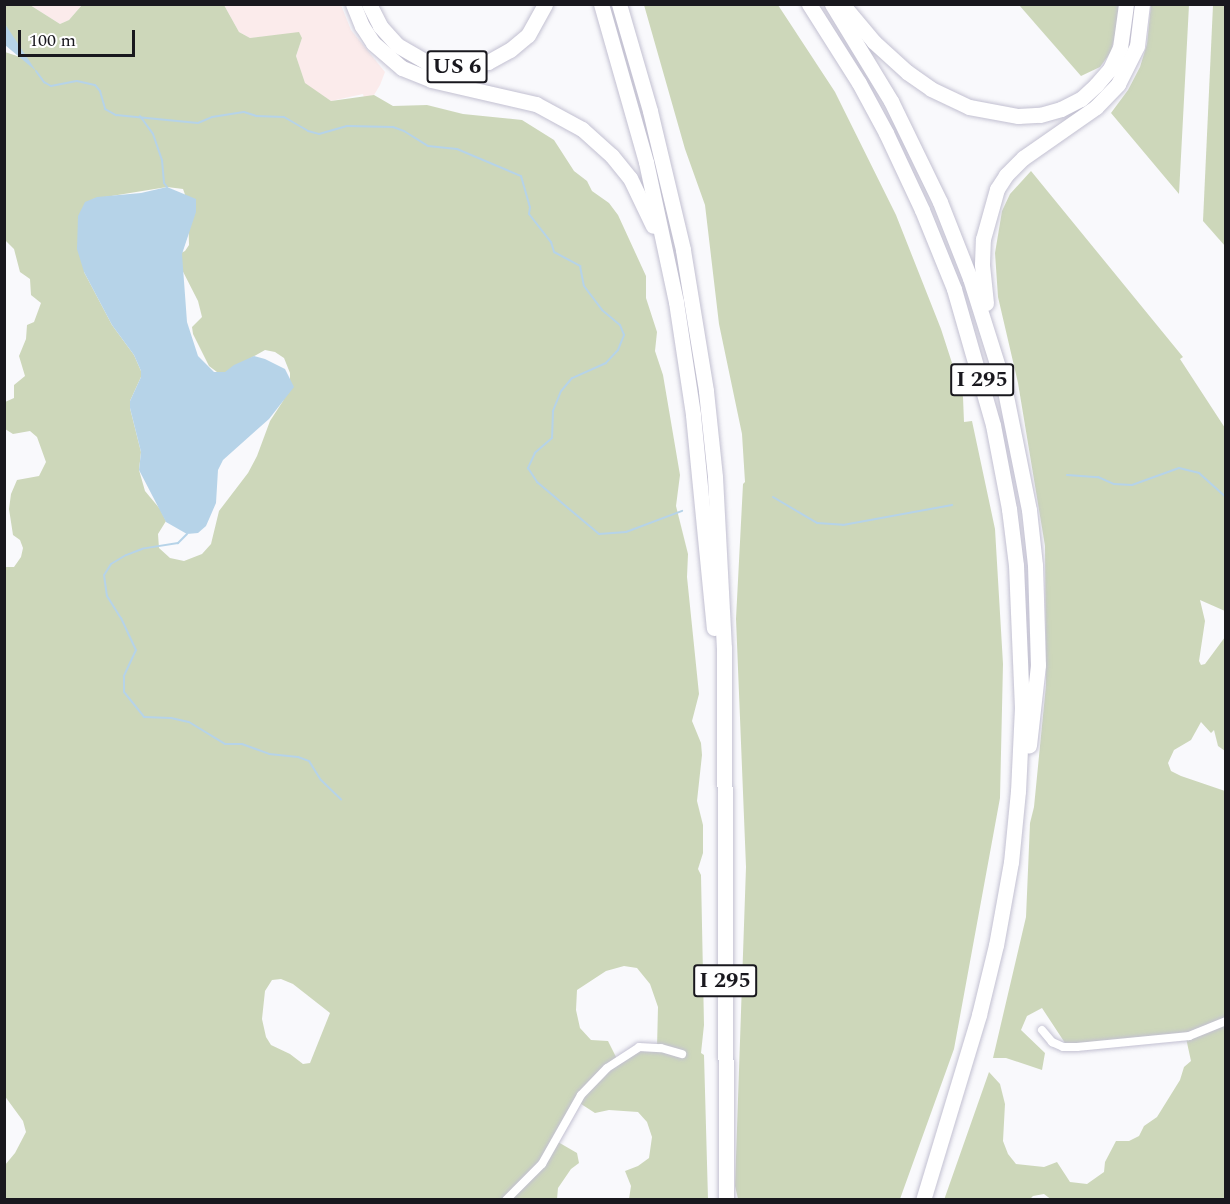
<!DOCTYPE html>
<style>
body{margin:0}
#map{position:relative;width:1230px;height:1204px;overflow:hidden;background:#f9f9fc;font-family:Spectral,serif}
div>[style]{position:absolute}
.commercial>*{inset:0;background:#fbebeb}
.green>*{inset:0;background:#cdd7ba}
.water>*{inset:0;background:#b6d3e8}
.stream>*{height:2px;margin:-1px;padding:0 1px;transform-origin:1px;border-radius:1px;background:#b6d3e8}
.roads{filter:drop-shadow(0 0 2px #c2c0d1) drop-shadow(0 0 2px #c2c0d1)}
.street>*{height:8px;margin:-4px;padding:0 4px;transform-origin:4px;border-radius:4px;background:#fff}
.highway>*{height:15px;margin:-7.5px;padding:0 7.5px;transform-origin:7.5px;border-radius:7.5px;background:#fff}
span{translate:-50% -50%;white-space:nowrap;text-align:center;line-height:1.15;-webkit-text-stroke:4.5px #fff;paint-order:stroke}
.shield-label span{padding:2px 4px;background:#fff;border:2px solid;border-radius:4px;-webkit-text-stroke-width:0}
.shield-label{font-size:22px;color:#19181e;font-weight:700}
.frame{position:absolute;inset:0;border:6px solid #19181e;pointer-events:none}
.scale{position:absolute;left:18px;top:30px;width:117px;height:27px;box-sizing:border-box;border:3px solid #19181e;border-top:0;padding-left:8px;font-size:18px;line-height:21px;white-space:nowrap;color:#19181e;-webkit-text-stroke:4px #fff;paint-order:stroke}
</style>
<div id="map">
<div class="commercial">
<div style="clip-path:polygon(30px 5px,82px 4px,82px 5px,69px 20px,60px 24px)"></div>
<div style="clip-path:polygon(224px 5px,341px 5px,351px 30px,385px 72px,380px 85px,374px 95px,364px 98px,363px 94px,331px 101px,305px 84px,296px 56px,302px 38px,299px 33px,250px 38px,239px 32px)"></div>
</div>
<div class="green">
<div style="clip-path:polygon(evenodd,5px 4px,30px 5px,60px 24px,69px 20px,82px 5px,224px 5px,239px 32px,250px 38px,299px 32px,302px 38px,296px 56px,305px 83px,331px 101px,374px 95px,393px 106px,427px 105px,463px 114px,522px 120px,554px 140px,574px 171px,587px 181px,592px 191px,609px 203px,618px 215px,646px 276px,646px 298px,657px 332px,655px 351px,663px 375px,680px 475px,676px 506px,688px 554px,687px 577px,699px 694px,692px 721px,701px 743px,702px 755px,697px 801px,703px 825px,703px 853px,698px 869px,701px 875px,704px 1025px,701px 1053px,704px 1055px,708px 1199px,629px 1199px,631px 1186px,625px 1171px,638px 1166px,649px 1158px,652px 1137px,647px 1122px,638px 1112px,609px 1110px,595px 1113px,578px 1102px,558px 1142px,577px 1153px,579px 1163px,571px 1169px,558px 1188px,557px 1199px,5px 1199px,5px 1165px,15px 1153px,26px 1132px,23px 1121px,4px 1095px,5px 567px,14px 567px,21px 557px,23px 548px,20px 540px,13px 535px,9px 509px,11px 494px,17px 480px,39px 476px,46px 462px,37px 437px,30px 431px,13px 434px,5px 429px,5px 402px,14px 398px,14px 385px,25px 376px,19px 356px,26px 339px,27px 325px,34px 322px,41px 303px,31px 295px,30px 279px,20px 272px,14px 249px,5px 240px,5px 52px,20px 57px,5px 24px,5px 4px,167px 187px,183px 189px,188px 203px,189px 245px,185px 251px,175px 256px,198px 301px,202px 317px,192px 327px,193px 334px,209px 366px,221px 375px,265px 350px,275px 352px,284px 358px,290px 373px,290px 382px,283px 401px,270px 421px,257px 456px,248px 473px,219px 511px,211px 544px,202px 554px,184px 561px,170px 558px,159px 548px,158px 534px,166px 521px,160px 509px,145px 491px,139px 470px,141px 452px,130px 408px,130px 401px,141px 377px,141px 371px,134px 355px,112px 325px,84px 272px,93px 199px,167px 187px,5px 4px,624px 966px,637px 968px,650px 984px,658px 1007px,657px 1048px,638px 1048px,617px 1059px,608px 1041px,591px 1040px,580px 1028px,576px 1010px,577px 990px,606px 971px,624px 966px,5px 4px,281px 979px,293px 984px,330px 1013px,310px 1063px,303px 1064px,290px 1054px,271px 1045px,266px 1037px,262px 1019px,265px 991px,272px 980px,281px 979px)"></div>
<div style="clip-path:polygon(644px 5px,778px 5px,835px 92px,896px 215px,941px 329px,963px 397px,964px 422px,972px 421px,995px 529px,1003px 664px,1000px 798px,954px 1049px,900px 1199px,738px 1199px,735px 1186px,746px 867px,736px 619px,743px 484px,745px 482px,742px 434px,719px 324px,705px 205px,685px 149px)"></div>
<div style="clip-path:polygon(1019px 5px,1119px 5px,1116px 31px,1111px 52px,1100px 67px,1081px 76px)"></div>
<div style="clip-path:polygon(1151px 5px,1189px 5px,1179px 194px,1111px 113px,1128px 90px,1140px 67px,1147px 44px)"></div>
<div style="clip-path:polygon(1213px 5px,1225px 5px,1225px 246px,1203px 221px)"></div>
<div style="clip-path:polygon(1031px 171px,1183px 357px,1180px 359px,1225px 428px,1225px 611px,1200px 600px,1205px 621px,1199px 661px,1201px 665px,1205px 664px,1225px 637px,1225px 751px,1218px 746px,1214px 730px,1211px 733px,1201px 722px,1191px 740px,1174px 750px,1168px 763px,1171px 771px,1181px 776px,1225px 791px,1225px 1199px,1052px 1200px,1044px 1194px,1033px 1196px,1030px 1199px,944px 1200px,989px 1072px,1000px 1084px,1005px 1104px,1003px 1141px,1008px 1154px,1016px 1164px,1044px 1167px,1057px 1162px,1070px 1182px,1087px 1184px,1104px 1172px,1105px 1162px,1116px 1141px,1129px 1141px,1139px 1136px,1144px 1126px,1157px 1117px,1180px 1080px,1184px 1067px,1191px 1061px,1186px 1038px,1075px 1047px,1065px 1043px,1042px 1008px,1027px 1016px,1021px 1030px,1045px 1053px,1042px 1070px,1006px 1058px,993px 1058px,1026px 917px,1030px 823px,1034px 807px,1046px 685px,1045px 546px,1018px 383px,998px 297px,995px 253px,1002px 211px,1010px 194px)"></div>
</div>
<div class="water">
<div style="clip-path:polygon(5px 24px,36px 71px,5px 45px)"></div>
<div style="clip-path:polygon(167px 187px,196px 199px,196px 212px,182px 254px,187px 322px,198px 356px,214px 372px,225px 372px,234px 365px,254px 356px,265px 359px,285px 369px,294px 387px,269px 419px,223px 460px,218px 470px,216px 503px,206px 526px,198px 533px,187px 534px,166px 522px,139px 470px,141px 452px,130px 408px,130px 401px,141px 377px,141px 371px,134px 355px,112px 325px,84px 272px,77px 249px,78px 216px,85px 202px,97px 197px,141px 193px)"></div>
</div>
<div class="stream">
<div style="left:36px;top:71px;width:14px;rotate:54deg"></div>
<div style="left:44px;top:82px;width:8px;rotate:30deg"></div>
<div style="left:51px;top:86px;width:26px;rotate:-11deg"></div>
<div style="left:77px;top:81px;width:18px;rotate:13deg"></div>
<div style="left:95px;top:85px;width:8px;rotate:50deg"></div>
<div style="left:100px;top:91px;width:19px;rotate:74deg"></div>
<div style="left:105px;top:109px;width:13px;rotate:29deg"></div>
<div style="left:116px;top:115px;width:82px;rotate:5.6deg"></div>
<div style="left:198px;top:123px;width:15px;rotate:-23deg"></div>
<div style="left:212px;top:117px;width:32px;rotate:-9deg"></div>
<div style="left:244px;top:112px;width:13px;rotate:18deg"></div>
<div style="left:256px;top:116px;width:28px;rotate:2deg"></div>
<div style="left:284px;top:117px;width:28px;rotate:30deg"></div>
<div style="left:308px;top:131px;width:11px;rotate:15deg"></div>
<div style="left:319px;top:134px;width:29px;rotate:-16deg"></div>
<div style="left:347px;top:126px;width:46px;rotate:1.2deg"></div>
<div style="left:393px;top:127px;width:12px;rotate:20deg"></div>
<div style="left:404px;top:131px;width:28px;rotate:32deg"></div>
<div style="left:428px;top:146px;width:29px;rotate:6deg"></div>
<div style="left:457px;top:149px;width:69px;rotate:22.9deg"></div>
<div style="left:521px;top:176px;width:32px;rotate:74deg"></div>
<div style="left:530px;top:207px;width:7px;rotate:98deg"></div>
<div style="left:529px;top:214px;width:36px;rotate:52deg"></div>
<div style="left:551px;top:242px;width:10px;rotate:73deg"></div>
<div style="left:554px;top:252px;width:30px;rotate:28deg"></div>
<div style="left:580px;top:266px;width:20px;rotate:79deg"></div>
<div style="left:584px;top:286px;width:30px;rotate:53deg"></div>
<div style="left:602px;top:310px;width:23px;rotate:40deg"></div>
<div style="left:620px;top:325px;width:11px;rotate:68deg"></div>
<div style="left:624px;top:335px;width:16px;rotate:112deg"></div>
<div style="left:618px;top:350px;width:18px;rotate:133deg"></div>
<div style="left:606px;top:363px;width:37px;rotate:156deg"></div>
<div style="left:572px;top:378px;width:17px;rotate:130deg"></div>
<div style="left:561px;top:391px;width:22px;rotate:112deg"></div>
<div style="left:553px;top:411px;width:27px;rotate:92deg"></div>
<div style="left:552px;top:438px;width:23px;rotate:139deg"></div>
<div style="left:535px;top:453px;width:17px;rotate:115deg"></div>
<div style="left:528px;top:468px;width:17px;rotate:57deg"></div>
<div style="left:537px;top:482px;width:81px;rotate:40deg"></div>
<div style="left:599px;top:534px;width:27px;rotate:-4deg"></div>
<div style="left:626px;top:532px;width:60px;rotate:-20.6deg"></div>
<div style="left:140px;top:116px;width:22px;rotate:54deg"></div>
<div style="left:153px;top:134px;width:28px;rotate:71deg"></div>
<div style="left:162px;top:160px;width:23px;rotate:85deg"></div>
<div style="left:164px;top:183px;width:5px;rotate:53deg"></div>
<div style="left:1067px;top:475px;width:31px;rotate:4deg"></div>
<div style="left:1098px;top:477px;width:17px;rotate:24deg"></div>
<div style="left:1114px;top:484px;width:18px;rotate:3deg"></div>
<div style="left:1132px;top:485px;width:50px;rotate:-19.9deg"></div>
<div style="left:1179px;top:468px;width:21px;rotate:14deg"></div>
<div style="left:1199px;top:473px;width:36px;rotate:42deg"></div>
<div style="left:773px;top:497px;width:51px;rotate:30.6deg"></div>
<div style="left:817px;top:523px;width:26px;rotate:4deg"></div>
<div style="left:843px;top:525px;width:111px;rotate:-10.4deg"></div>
<div style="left:187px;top:534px;width:13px;rotate:135deg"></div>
<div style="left:178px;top:543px;width:36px;rotate:171deg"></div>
<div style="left:142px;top:549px;width:17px;rotate:159deg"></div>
<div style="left:126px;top:555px;width:17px;rotate:149deg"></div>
<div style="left:111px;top:564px;width:13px;rotate:122deg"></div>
<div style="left:104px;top:575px;width:21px;rotate:82deg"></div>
<div style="left:107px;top:596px;width:26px;rotate:58deg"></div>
<div style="left:121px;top:618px;width:35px;rotate:65deg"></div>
<div style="left:136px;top:650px;width:29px;rotate:115deg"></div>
<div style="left:124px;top:676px;width:16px;rotate:90deg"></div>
<div style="left:124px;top:692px;width:32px;rotate:51deg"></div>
<div style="left:144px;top:717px;width:27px;rotate:2deg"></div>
<div style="left:171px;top:718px;width:18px;rotate:13deg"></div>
<div style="left:189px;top:722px;width:42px;rotate:31.4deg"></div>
<div style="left:225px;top:744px;width:17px"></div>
<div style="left:242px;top:744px;width:29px;rotate:20deg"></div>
<div style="left:269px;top:754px;width:29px;rotate:6deg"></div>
<div style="left:298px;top:757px;width:12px;rotate:20deg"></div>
<div style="left:309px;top:761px;width:22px;rotate:58deg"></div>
<div style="left:321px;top:780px;width:28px;rotate:44deg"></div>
</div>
<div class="roads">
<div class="street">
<div style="left:1042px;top:1030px;width:16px;rotate:50deg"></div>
<div style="left:1052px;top:1042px;width:12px;rotate:24deg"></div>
<div style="left:1063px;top:1047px;width:14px"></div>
<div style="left:1077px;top:1047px;width:113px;rotate:-5.6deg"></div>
<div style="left:1189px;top:1036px;width:40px;rotate:-22deg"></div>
<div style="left:506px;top:1200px;width:51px;rotate:-45deg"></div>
<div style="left:542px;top:1164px;width:79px;rotate:-60.5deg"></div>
<div style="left:581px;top:1095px;width:37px;rotate:-46deg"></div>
<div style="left:607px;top:1068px;width:38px;rotate:-33deg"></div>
<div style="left:639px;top:1047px;width:22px;rotate:3deg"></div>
<div style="left:661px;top:1048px;width:22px;rotate:16deg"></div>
</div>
<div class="highway">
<div style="left:353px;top:4px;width:24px;rotate:68deg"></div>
<div style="left:362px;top:26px;width:20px;rotate:57deg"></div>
<div style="left:373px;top:43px;width:38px;rotate:41deg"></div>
<div style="left:402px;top:68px;width:31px;rotate:22deg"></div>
<div style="left:431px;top:80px;width:108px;rotate:12.9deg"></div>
<div style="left:536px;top:104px;width:52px;rotate:28.5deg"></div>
<div style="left:582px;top:129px;width:40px;rotate:42deg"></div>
<div style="left:612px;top:156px;width:28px;rotate:51deg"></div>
<div style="left:630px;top:178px;width:53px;rotate:64.4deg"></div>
<div style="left:369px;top:4px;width:25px;rotate:63deg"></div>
<div style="left:380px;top:26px;width:25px;rotate:48deg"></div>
<div style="left:397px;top:45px;width:34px;rotate:30deg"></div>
<div style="left:426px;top:62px;width:27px;rotate:10deg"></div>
<div style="left:453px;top:67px;width:35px;rotate:-8deg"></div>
<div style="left:488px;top:62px;width:25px;rotate:-29deg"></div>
<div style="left:510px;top:50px;width:23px;rotate:-40deg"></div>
<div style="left:528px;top:35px;width:35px;rotate:-61deg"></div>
<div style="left:601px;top:4px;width:164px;rotate:74.1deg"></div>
<div style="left:646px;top:162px;width:143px;rotate:77.9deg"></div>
<div style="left:676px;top:302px;width:114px;rotate:81.4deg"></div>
<div style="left:693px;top:415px;width:214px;rotate:84.4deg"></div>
<div style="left:619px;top:4px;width:111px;rotate:73.8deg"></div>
<div style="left:650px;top:111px;width:143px;rotate:76.6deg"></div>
<div style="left:683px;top:250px;width:143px;rotate:80.7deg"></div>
<div style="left:706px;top:391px;width:86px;rotate:84deg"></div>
<div style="left:715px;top:477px;width:171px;rotate:87deg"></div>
<div style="left:724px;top:648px;width:552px;rotate:89.79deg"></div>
<div style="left:809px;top:4px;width:93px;rotate:57.7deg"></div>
<div style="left:859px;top:83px;width:57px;rotate:61.6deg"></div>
<div style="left:886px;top:133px;width:85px;rotate:64.9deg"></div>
<div style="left:922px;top:210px;width:85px;rotate:67.9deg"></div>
<div style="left:954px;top:289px;width:141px;rotate:74deg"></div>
<div style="left:993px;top:425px;width:86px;rotate:79.2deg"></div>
<div style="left:1009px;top:509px;width:56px;rotate:82.9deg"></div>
<div style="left:1016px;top:565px;width:142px;rotate:87.6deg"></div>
<div style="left:1022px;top:707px;width:84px;rotate:92.7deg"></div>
<div style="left:1018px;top:791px;width:71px;rotate:95.6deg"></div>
<div style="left:1011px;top:862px;width:84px;rotate:100.2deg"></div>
<div style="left:996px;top:945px;width:72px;rotate:103.7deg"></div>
<div style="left:979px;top:1015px;width:193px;rotate:106.8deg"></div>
<div style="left:832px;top:4px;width:114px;rotate:58.7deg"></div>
<div style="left:891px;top:101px;width:112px;rotate:64.1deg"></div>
<div style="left:940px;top:202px;width:82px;rotate:68.5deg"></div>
<div style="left:970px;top:278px;width:113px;rotate:72.5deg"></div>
<div style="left:1004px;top:386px;width:126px;rotate:78.6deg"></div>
<div style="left:1029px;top:510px;width:55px;rotate:83.8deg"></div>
<div style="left:1035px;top:565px;width:100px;rotate:88.3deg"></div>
<div style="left:1038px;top:665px;width:81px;rotate:96.4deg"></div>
<div style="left:843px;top:5px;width:48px;rotate:50deg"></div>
<div style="left:874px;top:42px;width:45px;rotate:42.3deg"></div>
<div style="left:907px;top:72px;width:29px;rotate:35deg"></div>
<div style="left:931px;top:89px;width:42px;rotate:25.3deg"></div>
<div style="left:969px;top:107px;width:50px;rotate:10.4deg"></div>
<div style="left:1018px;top:116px;width:22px;rotate:-3deg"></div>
<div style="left:1040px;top:115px;width:22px;rotate:-16deg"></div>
<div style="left:1061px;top:109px;width:22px;rotate:-27deg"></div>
<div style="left:1081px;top:99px;width:21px;rotate:-43deg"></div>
<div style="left:1096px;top:85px;width:21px;rotate:-49deg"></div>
<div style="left:1110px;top:69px;width:23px;rotate:-65deg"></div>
<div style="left:1120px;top:48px;width:44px;rotate:-82.2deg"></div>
<div style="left:986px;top:303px;width:39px;rotate:-96deg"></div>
<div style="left:982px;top:264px;width:25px;rotate:-88deg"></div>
<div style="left:983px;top:239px;width:52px;rotate:-74.4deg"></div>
<div style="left:997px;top:189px;width:17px;rotate:-57deg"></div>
<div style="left:1006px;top:175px;width:24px;rotate:-45deg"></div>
<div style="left:1023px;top:158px;width:89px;rotate:-34.9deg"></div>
<div style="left:1096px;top:107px;width:32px;rotate:-46deg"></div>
<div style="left:1118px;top:84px;width:42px;rotate:-63.4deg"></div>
<div style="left:1137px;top:46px;width:42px;rotate:-83.2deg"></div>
</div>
</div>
<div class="shield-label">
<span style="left:457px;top:67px">US 6</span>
<span style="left:982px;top:380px">I 295</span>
<span style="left:725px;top:981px">I 295</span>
</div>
<div class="frame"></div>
<div class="scale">100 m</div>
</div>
